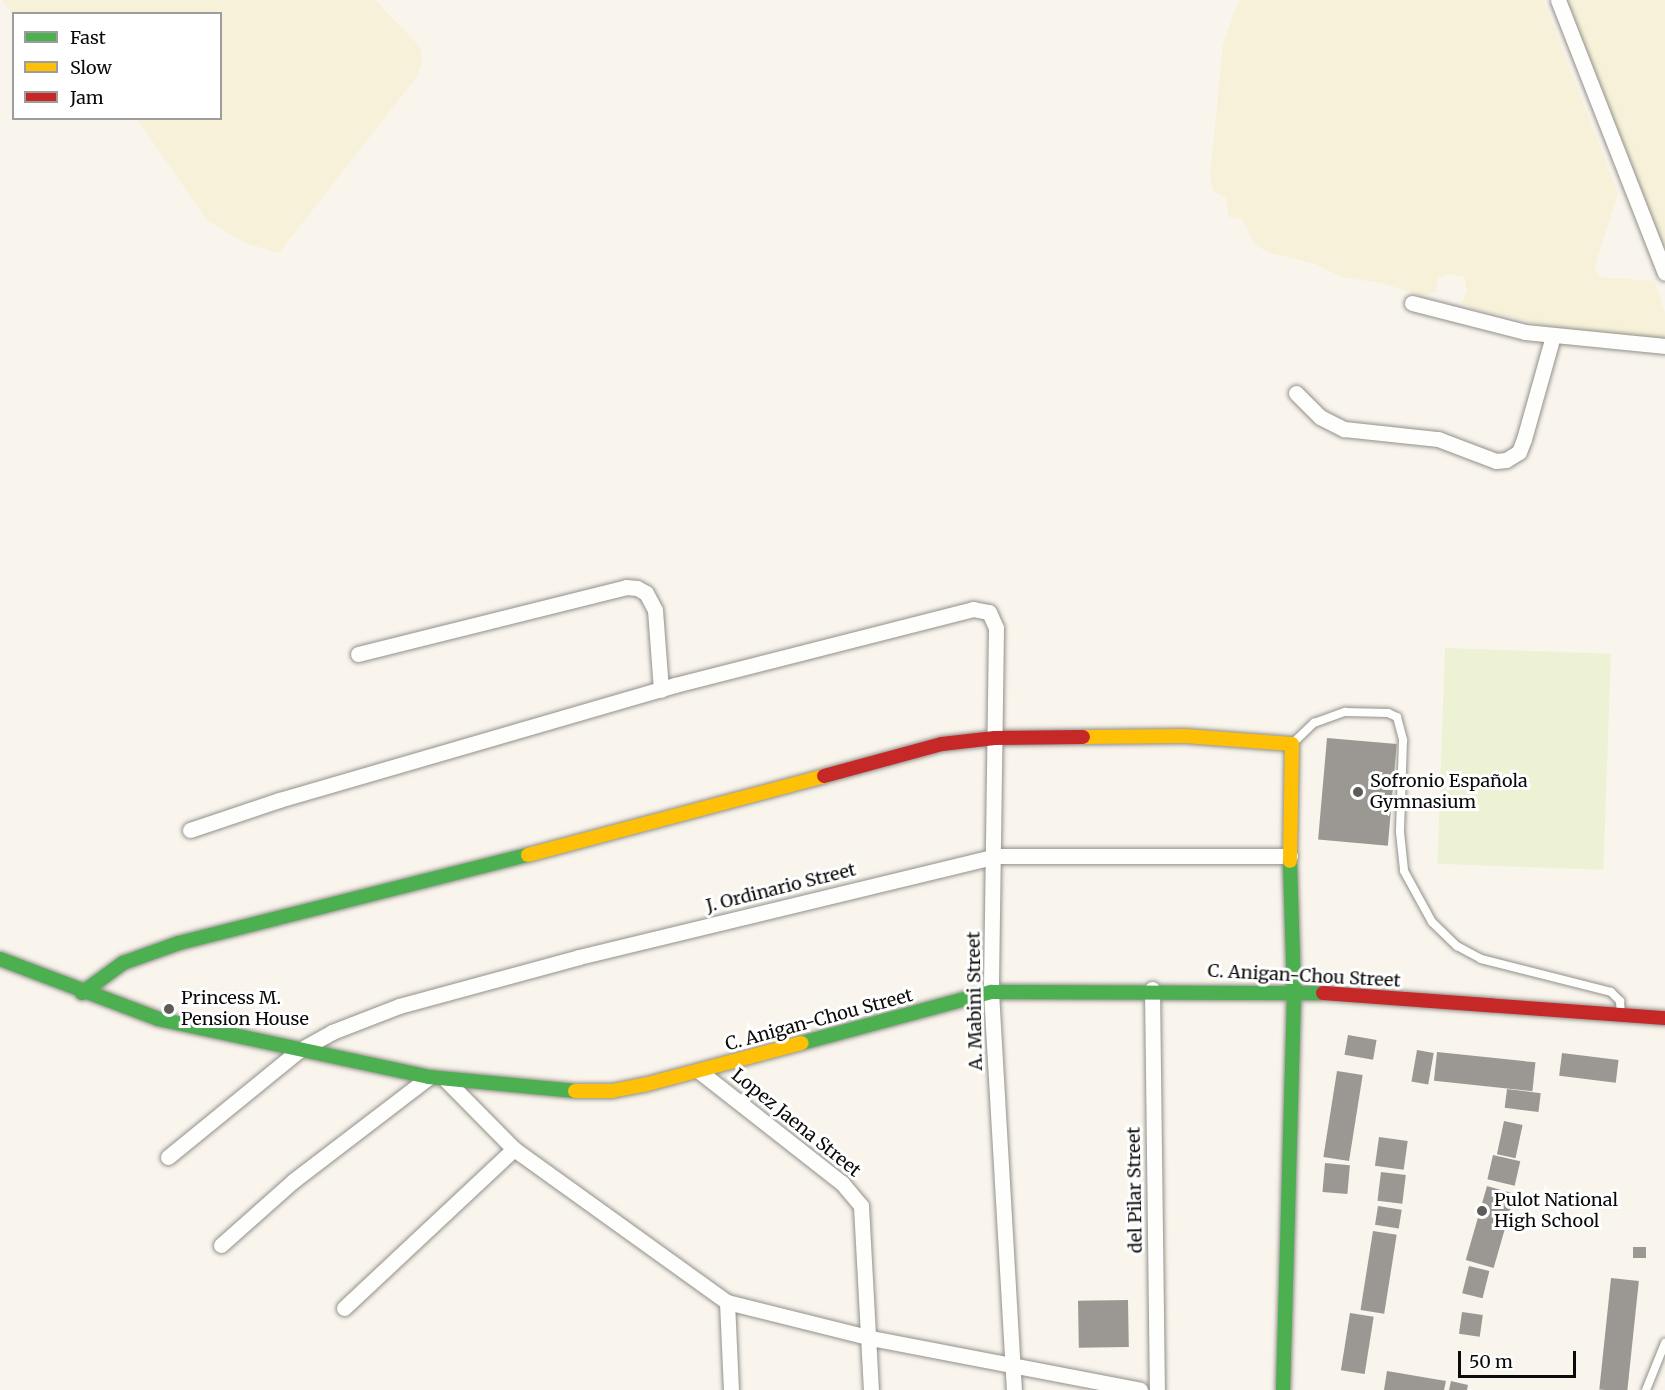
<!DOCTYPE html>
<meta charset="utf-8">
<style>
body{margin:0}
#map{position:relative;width:1665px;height:1390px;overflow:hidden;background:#f9f5ec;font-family:Merriweather,serif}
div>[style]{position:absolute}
.farmland>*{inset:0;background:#f6f1d8}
.pitch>*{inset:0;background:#edf2d5;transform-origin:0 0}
.building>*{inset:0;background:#9b9893;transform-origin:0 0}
.roads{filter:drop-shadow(0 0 2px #92908c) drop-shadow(0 0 2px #92908c)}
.lane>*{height:8px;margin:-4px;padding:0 4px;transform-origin:4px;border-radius:4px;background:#fefefc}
.street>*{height:15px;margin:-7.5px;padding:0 7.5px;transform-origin:7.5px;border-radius:7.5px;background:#fefefc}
.fast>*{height:14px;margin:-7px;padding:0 7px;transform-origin:7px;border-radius:7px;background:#4caf50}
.slow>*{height:14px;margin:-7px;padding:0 7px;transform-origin:7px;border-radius:7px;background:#ffc107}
.jam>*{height:14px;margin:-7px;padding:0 7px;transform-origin:7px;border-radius:7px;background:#c62828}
.dots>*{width:16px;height:16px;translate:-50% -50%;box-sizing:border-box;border:3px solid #fff;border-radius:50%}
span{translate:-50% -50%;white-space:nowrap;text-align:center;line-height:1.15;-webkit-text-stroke:6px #fff;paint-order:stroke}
.poi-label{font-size:18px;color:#0a0a0a}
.left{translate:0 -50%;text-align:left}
.street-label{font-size:18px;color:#0a0a0a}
.legend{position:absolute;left:12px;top:12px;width:210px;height:108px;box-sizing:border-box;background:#fff;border:2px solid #9d9d9d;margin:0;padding:8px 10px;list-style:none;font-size:18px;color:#0a0a0a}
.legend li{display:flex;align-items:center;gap:12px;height:30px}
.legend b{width:30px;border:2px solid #9d9d9d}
.scale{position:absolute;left:1458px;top:1351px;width:118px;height:27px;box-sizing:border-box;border:3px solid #0a0a0a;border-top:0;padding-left:8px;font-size:18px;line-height:21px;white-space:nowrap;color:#0a0a0a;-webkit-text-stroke:4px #fff;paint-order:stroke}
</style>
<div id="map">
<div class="farmland">
<div style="clip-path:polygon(2px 0,375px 0,420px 47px,422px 61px,418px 75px,279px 253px,245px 243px,207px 220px,137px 119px,220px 118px,220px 14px,13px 15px)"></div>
<div style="clip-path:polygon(1239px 0,1543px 0,1618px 193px,1594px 269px,1599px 277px,1655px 281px,1665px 313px,1665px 340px,1557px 328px,1475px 309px,1462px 303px,1467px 290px,1464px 277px,1451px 274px,1438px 278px,1436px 292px,1423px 296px,1381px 283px,1341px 277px,1315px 264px,1267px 252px,1255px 244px,1242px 219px,1229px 217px,1226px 198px,1213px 191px,1210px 177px,1223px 44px)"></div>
<div style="clip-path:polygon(1564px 0,1665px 0,1665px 262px)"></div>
</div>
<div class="pitch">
<div style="left:1445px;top:648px;width:166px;height:216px;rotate:2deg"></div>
</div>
<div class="building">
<div style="left:1327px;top:738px;width:70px;height:102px;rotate:5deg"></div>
<div style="left:1348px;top:1035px;width:29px;height:20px;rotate:10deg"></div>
<div style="left:1417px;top:1050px;width:17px;height:32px;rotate:10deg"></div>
<div style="left:1437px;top:1052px;width:99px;height:29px;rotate:6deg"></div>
<div style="left:1562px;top:1053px;width:57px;height:23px;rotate:7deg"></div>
<div style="left:1337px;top:1071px;width:26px;height:87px;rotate:9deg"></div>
<div style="left:1507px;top:1089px;width:34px;height:19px;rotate:7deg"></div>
<div style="left:1504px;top:1121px;width:19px;height:34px;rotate:12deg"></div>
<div style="left:1379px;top:1137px;width:29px;height:29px;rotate:8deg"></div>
<div style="left:1493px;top:1155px;width:28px;height:25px;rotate:13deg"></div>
<div style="left:1325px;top:1163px;width:25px;height:29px;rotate:5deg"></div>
<div style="left:1381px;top:1172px;width:25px;height:29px;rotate:7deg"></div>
<div style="left:1487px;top:1186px;width:29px;height:77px;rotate:16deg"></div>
<div style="left:1378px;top:1206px;width:24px;height:19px;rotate:9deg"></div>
<div style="left:1373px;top:1231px;width:24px;height:80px;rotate:9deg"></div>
<div style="left:1633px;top:1247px;width:13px;height:11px"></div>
<div style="left:1469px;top:1266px;width:21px;height:28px;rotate:14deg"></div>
<div style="left:1611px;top:1278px;width:28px;height:112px;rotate:6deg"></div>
<div style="left:1128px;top:1300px;width:47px;height:50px;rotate:89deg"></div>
<div style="left:1462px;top:1312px;width:21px;height:22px;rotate:8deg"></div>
<div style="left:1350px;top:1313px;width:24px;height:58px;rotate:9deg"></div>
<div style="clip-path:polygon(1387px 1371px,1446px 1381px,1444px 1390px,1384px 1390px)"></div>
<div style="clip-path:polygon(1451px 1381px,1468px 1385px,1467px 1390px,1449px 1390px)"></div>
</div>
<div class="roads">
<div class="lane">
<div style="left:1293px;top:743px;width:29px;rotate:-44deg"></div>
<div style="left:1314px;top:723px;width:33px;rotate:-20deg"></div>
<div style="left:1345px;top:712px;width:43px;rotate:1.3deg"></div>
<div style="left:1388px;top:713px;width:10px;rotate:24deg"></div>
<div style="left:1397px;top:717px;width:24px;rotate:75deg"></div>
<div style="left:1403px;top:740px;width:92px;rotate:91.9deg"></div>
<div style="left:1400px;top:832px;width:39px;rotate:84deg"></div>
<div style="left:1404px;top:871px;width:58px;rotate:61.2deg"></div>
<div style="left:1432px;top:922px;width:35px;rotate:44deg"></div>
<div style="left:1457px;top:946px;width:27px;rotate:28deg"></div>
<div style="left:1481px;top:959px;width:134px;rotate:14.2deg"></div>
<div style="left:1611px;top:992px;width:13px;rotate:45deg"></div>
<div style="left:1620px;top:1001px;width:13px;rotate:86deg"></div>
<div style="left:1646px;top:1390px;width:51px;rotate:-68deg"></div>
</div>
<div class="street">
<div style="left:1558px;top:0;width:293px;rotate:68.6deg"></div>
<div style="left:1412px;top:303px;width:117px;rotate:14.4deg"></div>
<div style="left:1525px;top:332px;width:141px;rotate:5.7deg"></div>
<div style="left:1296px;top:393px;width:34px;rotate:45deg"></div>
<div style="left:1320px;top:417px;width:27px;rotate:27deg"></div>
<div style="left:1344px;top:429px;width:95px;rotate:6.1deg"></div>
<div style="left:1438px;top:439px;width:62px;rotate:20.8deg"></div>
<div style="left:1496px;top:461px;width:10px;rotate:-6deg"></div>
<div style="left:1506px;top:460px;width:15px;rotate:-32deg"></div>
<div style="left:1519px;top:452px;width:14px;rotate:-69deg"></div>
<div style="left:1524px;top:439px;width:107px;rotate:-74.3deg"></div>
<div style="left:358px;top:654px;width:276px;rotate:-14deg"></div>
<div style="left:626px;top:587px;width:11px;rotate:5deg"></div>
<div style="left:637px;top:588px;width:10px;rotate:29deg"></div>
<div style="left:646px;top:593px;width:19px;rotate:62deg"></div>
<div style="left:655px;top:610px;width:80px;rotate:85.7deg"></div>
<div style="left:190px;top:830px;width:94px;rotate:-18.6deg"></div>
<div style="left:279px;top:800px;width:412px;rotate:-16.2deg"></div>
<div style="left:675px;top:685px;width:308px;rotate:-14.3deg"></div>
<div style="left:973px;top:609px;width:16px;rotate:11deg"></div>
<div style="left:989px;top:612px;width:17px;rotate:66deg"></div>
<div style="left:996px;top:628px;width:364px;rotate:90.8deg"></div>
<div style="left:991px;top:992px;width:399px;rotate:86.7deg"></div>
<div style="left:1152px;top:989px;width:401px;rotate:89.3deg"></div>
<div style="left:699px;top:1071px;width:182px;rotate:38.1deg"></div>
<div style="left:842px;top:1183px;width:30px;rotate:50deg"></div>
<div style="left:861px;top:1206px;width:184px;rotate:86.9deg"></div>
<div style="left:445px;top:1079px;width:98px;rotate:45.4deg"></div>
<div style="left:514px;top:1149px;width:262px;rotate:35.7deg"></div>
<div style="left:727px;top:1302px;width:148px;rotate:14deg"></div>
<div style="left:871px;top:1338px;width:274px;rotate:10.9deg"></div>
<div style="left:168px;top:1157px;width:168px;rotate:-39.2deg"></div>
<div style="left:298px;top:1051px;width:39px;rotate:-29deg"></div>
<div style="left:332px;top:1032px;width:72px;rotate:-21.2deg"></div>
<div style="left:399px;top:1006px;width:187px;rotate:-15.2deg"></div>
<div style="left:579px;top:957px;width:428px;rotate:-13.6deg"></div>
<div style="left:995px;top:856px;width:295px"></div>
<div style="left:221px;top:1245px;width:96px;rotate:-41.6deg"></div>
<div style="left:293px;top:1181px;width:171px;rotate:-37.4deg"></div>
<div style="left:727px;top:1302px;width:88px;rotate:87.4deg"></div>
<div style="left:344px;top:1308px;width:233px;rotate:-43.1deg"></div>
</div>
<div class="fast">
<div style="left:0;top:959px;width:170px;rotate:20.7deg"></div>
<div style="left:159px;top:1019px;width:276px;rotate:12.1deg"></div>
<div style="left:429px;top:1077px;width:147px;rotate:5.5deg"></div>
<div style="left:82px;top:993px;width:51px;rotate:-36.2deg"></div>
<div style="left:123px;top:963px;width:59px;rotate:-19.7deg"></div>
<div style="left:179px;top:943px;width:360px;rotate:-14.2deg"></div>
<div style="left:802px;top:1043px;width:196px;rotate:-15.1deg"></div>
<div style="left:991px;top:992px;width:332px;rotate:0.2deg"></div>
<div style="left:1283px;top:1390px;width:399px;rotate:-88.4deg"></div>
<div style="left:1294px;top:991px;width:130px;rotate:-91.8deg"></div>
</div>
<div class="slow">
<div style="left:1083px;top:737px;width:102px;rotate:-0.6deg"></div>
<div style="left:1185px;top:736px;width:107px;rotate:4.3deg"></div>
<div style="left:1292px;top:744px;width:117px;rotate:91deg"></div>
<div style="left:528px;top:855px;width:306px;rotate:-14.9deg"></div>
<div style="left:575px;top:1091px;width:37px"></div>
<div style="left:612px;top:1091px;width:33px;rotate:-11deg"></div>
<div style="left:644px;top:1085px;width:163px;rotate:-14.9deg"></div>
</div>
<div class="jam">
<div style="left:824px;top:776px;width:122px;rotate:-15.2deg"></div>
<div style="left:942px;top:744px;width:53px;rotate:-6.5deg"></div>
<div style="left:995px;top:738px;width:88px;rotate:-0.7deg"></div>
<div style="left:1323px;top:993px;width:343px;rotate:4.2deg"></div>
</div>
</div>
<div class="dots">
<div style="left:1358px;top:792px;background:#5e5c59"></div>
<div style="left:169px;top:1009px;background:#5e5c59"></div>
<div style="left:1482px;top:1211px;background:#5e5c59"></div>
</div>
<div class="poi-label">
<span class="left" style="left:1370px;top:792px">Sofronio Española<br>Gymnasium</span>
<span class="left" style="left:181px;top:1009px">Princess M.<br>Pension House</span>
<span class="left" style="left:1494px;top:1211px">Pulot National<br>High School</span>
</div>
<div class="street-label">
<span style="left:781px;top:888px;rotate:-14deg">J. Ordinario Street</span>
<span style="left:1304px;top:976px;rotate:3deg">C. Anigan-Chou Street</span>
<span style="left:975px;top:1001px;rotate:-91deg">A. Mabini Street</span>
<span style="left:819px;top:1020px;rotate:-15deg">C. Anigan-Chou Street</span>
<span style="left:796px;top:1123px;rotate:39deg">Lopez Jaena Street</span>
<span style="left:1135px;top:1190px;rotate:-91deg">del Pilar Street</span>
</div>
<ul class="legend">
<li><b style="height:8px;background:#4caf50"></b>Fast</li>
<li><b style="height:8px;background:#ffc107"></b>Slow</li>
<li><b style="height:8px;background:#c62828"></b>Jam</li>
</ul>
<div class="scale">50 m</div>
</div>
